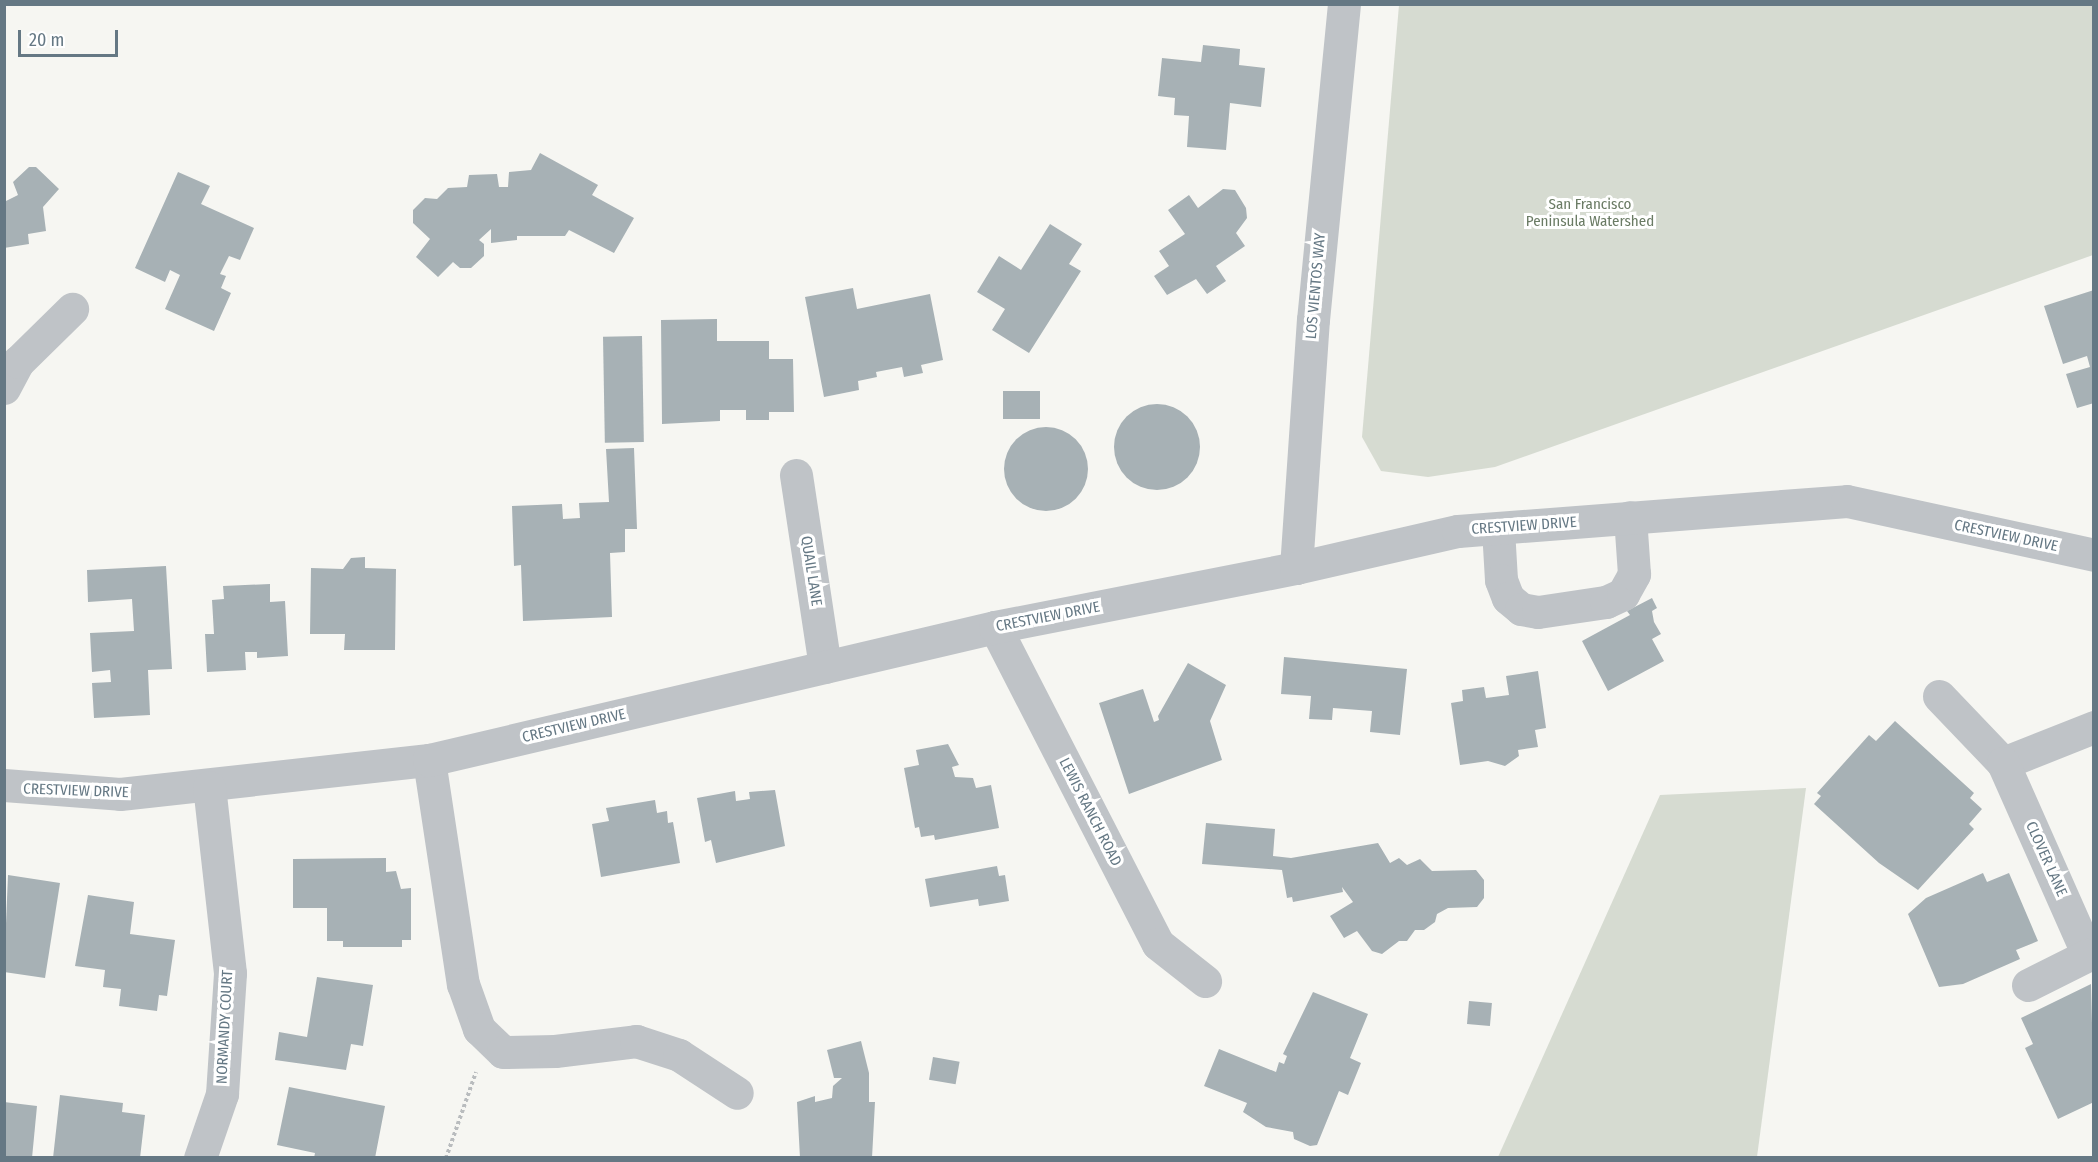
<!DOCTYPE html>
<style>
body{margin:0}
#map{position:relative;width:2098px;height:1162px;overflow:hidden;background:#f6f6f2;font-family:"Fira Sans Condensed",sans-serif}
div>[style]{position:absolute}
.green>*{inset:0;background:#d6dbd1}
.building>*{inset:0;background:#a7b1b5;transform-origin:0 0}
.round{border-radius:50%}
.path>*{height:4px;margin-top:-2px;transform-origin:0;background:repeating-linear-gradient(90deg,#b9bcbe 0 3px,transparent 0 6px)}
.minor>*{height:33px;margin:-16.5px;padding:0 16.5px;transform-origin:16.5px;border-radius:16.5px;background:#bfc3c7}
span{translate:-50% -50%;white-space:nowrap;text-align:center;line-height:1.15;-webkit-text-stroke:6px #fff;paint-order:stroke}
.park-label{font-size:15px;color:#6a7b64}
.street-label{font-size:15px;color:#657884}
.frame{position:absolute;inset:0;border:6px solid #657884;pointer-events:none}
.scale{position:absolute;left:18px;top:30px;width:100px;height:27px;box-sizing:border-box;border:3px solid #657884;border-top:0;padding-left:8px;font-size:18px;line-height:21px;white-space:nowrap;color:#657884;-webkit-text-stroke:4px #fff;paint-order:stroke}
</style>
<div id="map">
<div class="green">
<div style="clip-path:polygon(1399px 5px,2093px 5px,2093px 255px,1495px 467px,1428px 477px,1381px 471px,1362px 437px)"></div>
<div style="clip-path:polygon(1806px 788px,1757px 1157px,1498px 1157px,1660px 795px)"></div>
</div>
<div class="building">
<div style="clip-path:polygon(1203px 45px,1240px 49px,1239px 65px,1265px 68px,1261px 107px,1230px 103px,1226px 150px,1187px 147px,1189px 116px,1174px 115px,1175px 98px,1158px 96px,1162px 58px,1201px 62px)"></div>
<div style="clip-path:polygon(540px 153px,598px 185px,592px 195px,634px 218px,614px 253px,569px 230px,565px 236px,517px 236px,517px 240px,491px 243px,491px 229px,479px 240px,484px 244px,484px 256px,471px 268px,460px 268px,453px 262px,438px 277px,416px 257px,430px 239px,413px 223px,413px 210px,425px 198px,437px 199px,448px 188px,467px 187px,469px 175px,497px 174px,499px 187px,508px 187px,509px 172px,531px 170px)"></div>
<div style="clip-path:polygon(29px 167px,36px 167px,59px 189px,43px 207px,46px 231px,28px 234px,29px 244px,4px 248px,4px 202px,18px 195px,13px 182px)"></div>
<div style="clip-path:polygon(178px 172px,210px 186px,201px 204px,254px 228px,240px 260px,229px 256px,220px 274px,226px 276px,221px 288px,231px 293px,214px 331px,165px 309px,180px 275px,170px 270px,165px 282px,135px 268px)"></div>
<div style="clip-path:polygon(1223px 189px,1235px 190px,1246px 208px,1247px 218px,1236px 233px,1245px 246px,1216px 266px,1226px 281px,1207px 294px,1196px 279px,1167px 295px,1154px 276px,1169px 266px,1159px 251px,1185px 234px,1168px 210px,1189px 195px,1198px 208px)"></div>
<div style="clip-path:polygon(1050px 224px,1082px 244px,1069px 264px,1081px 271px,1029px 353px,992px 330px,1005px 309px,977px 292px,999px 256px,1021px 270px)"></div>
<div style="clip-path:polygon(853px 288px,857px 309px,930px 294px,943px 360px,921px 365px,923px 373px,904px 377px,902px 367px,876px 372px,877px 377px,858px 381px,859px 390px,824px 397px,805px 297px)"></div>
<div style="clip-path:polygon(2094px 290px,2094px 403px,2077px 408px,2066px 374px,2090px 367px,2087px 356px,2063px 364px,2044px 306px)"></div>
<div style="clip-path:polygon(717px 319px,717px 341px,769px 341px,769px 359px,793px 359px,794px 412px,769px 412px,769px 420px,746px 420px,746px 410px,720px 410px,720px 421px,662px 424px,661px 320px)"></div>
<div style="left:642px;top:336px;width:106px;height:39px;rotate:89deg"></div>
<div style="left:1040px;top:391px;width:28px;height:37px;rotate:90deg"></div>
<div class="round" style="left:1114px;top:404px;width:86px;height:86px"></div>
<div class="round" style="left:1004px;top:427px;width:84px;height:84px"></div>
<div style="clip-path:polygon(634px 448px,637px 529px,625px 529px,625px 552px,610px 553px,612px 617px,523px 621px,521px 565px,514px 566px,512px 506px,562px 504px,563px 519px,580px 518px,579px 503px,609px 502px,606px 449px)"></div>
<div style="clip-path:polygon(365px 557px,365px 568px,396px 569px,395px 650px,344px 650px,345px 634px,310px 634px,311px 568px,343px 569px,351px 558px)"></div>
<div style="clip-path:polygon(166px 566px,172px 669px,148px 670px,150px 715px,94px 718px,92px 683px,111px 682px,110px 670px,92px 672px,90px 633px,134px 631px,132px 599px,88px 602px,87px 570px)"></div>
<div style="clip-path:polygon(270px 584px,270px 602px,285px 601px,288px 656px,257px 658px,257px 652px,245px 652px,246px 670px,207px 672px,205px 634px,214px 634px,212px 600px,224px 599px,223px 586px)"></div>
<div style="clip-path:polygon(1652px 598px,1657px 608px,1652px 611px,1654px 622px,1661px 634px,1652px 639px,1664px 661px,1608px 691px,1582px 641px,1630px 615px,1627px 611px)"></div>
<div style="clip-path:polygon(1284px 657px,1407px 669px,1400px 735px,1370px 732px,1372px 711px,1333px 708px,1332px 720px,1309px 719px,1311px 696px,1281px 694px)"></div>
<div style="clip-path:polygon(1188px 663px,1226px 685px,1210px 721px,1222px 760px,1129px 794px,1099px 703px,1143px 689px,1154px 722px,1159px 720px,1158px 716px)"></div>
<div style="clip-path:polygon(1538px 671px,1546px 728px,1535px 730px,1538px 747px,1518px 750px,1519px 756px,1505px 766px,1488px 761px,1460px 765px,1451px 703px,1463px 701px,1462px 690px,1484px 687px,1486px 698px,1509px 695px,1506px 676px)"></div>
<div style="clip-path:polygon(1895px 721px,1974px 793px,1970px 798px,1982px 809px,1969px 824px,1974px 829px,1918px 890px,1879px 863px,1814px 804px,1821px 796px,1817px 793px,1869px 735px,1876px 741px)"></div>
<div style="clip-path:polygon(948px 744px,959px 765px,952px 767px,955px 777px,973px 778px,976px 788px,991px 785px,999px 828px,935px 840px,934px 835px,921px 837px,919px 827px,915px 828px,904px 768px,919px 765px,916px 750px)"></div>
<div style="clip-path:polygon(775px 790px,785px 846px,716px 863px,711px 840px,705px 842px,697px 798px,735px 791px,736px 801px,750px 799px,749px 792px)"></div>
<div style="clip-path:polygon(655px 800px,657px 813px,667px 811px,668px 823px,673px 822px,680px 863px,601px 877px,592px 824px,609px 821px,606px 808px)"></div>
<div style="clip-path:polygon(1206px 823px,1275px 829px,1273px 856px,1291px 858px,1378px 843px,1390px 863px,1399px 858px,1407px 865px,1420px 859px,1432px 871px,1476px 870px,1484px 880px,1484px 898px,1477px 907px,1448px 908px,1437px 914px,1435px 922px,1424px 930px,1415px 930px,1407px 941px,1399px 941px,1382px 954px,1372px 951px,1357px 931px,1344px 938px,1330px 916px,1353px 902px,1342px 887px,1343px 892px,1293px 902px,1292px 897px,1287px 898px,1282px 870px,1202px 864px)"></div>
<div style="clip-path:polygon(386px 858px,386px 872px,396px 871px,401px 889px,411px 888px,411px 940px,402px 940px,402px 947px,343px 947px,343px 941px,327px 941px,327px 908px,293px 908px,293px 859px)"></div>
<div style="clip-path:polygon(997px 866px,999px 876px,1005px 875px,1009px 901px,979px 906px,978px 899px,930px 907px,925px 879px)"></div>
<div style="clip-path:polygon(1983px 873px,1987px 882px,2009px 873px,2038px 941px,2016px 950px,2020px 959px,1963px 984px,1939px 987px,1908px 914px,1926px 898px)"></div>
<div style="clip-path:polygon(8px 875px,60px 883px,45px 978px,4px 972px)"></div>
<div style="clip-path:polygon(88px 895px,134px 902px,130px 934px,175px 940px,167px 996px,159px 995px,157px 1011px,119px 1006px,121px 989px,103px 987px,105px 970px,75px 966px)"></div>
<div style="clip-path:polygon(317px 977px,373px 985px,363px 1046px,351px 1044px,346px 1070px,275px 1060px,279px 1032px,307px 1037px)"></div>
<div style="clip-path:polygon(2091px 984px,2094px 1102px,2058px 1119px,2025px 1048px,2033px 1044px,2021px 1018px)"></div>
<div style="clip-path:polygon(1313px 992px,1368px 1014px,1350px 1058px,1361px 1063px,1348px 1095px,1339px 1091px,1317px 1145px,1310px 1146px,1294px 1139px,1293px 1132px,1266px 1127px,1243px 1112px,1247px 1103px,1204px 1086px,1219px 1049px,1276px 1072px,1279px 1062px,1284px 1064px,1287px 1056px,1283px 1054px)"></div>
<div style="left:1469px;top:1001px;width:23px;height:23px;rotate:5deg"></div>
<div style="clip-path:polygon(861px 1041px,869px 1073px,869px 1102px,875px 1102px,872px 1158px,800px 1158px,797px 1102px,815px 1096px,815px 1102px,832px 1098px,833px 1086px,842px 1078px,834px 1078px,827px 1050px)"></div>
<div style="left:933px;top:1057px;width:27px;height:23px;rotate:10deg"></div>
<div style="clip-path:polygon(289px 1087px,385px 1106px,375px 1158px,314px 1158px,315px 1153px,277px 1145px)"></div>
<div style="clip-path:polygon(60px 1095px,123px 1103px,122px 1112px,145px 1115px,140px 1158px,53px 1158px)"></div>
<div style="clip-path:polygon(4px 1102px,37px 1106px,32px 1158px,4px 1158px)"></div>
</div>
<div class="path">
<div style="left:446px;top:1158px;width:91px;rotate:-70.8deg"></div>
</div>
<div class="minor">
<div style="left:4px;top:388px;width:30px;rotate:-62deg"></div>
<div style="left:18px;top:362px;width:76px;rotate:-44.5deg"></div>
<div style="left:796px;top:475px;width:194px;rotate:81.4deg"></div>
<div style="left:1498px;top:529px;width:51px;rotate:86.6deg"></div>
<div style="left:1501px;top:580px;width:19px;rotate:69deg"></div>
<div style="left:1508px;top:598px;width:17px;rotate:40deg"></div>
<div style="left:1521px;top:609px;width:17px;rotate:10deg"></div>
<div style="left:1538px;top:612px;width:69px;rotate:-8.4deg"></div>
<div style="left:1606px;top:602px;width:19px;rotate:-25deg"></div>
<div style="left:1623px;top:594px;width:23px;rotate:-61deg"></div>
<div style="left:1634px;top:574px;width:57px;rotate:-94deg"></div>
<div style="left:1296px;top:568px;width:249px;rotate:-86.1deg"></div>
<div style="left:1313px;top:320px;width:318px;rotate:-84.4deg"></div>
<div style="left:995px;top:627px;width:356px;rotate:62.8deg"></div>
<div style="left:1158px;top:944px;width:60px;rotate:38.2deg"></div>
<div style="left:1939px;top:696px;width:93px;rotate:46.3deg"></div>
<div style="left:2094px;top:727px;width:98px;rotate:158.4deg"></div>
<div style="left:2003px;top:763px;width:210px;rotate:66.1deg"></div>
<div style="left:2088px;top:955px;width:6px;rotate:-18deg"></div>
<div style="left:429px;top:760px;width:227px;rotate:81.4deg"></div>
<div style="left:463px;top:984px;width:48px;rotate:70.4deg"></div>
<div style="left:479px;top:1029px;width:33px;rotate:44deg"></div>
<div style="left:503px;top:1052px;width:52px;rotate:-1.1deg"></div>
<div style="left:555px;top:1051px;width:82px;rotate:-7deg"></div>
<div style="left:636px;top:1041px;width:45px;rotate:18deg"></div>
<div style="left:679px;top:1055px;width:69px;rotate:33.2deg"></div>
<div style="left:4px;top:785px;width:116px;rotate:4.4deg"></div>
<div style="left:120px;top:794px;width:311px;rotate:-6.3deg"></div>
<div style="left:429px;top:760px;width:581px;rotate:-13.22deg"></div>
<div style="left:995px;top:627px;width:307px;rotate:-11.1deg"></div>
<div style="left:1296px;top:568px;width:166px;rotate:-12.9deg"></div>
<div style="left:1458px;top:531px;width:390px;rotate:-4.4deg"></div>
<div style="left:1847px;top:501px;width:253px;rotate:12.3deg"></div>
<div style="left:2028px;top:985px;width:67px;rotate:-26.6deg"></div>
<div style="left:200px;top:1158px;width:68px;rotate:-71deg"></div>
<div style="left:222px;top:1094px;width:121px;rotate:-86.2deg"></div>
<div style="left:230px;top:973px;width:187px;rotate:-96.4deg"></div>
</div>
<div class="park-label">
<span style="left:1590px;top:213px">San Francisco<br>Peninsula Watershed</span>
</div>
<div class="street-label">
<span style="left:1316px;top:286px;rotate:-85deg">LOS VIENTOS WAY</span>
<span style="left:1524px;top:526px;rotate:-4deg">CRESTVIEW DRIVE</span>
<span style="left:2006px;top:536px;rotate:12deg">CRESTVIEW DRIVE</span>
<span style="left:811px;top:571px;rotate:81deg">QUAIL LANE</span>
<span style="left:1048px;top:617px;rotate:-11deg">CRESTVIEW DRIVE</span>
<span style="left:574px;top:726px;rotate:-13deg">CRESTVIEW DRIVE</span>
<span style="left:76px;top:791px;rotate:2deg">CRESTVIEW DRIVE</span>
<span style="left:1090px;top:812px;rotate:63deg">LEWIS RANCH ROAD</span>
<span style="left:2046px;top:859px;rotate:66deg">CLOVER LANE</span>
<span style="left:225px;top:1027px;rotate:-87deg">NORMANDY COURT</span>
</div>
<div class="frame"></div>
<div class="scale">20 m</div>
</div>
